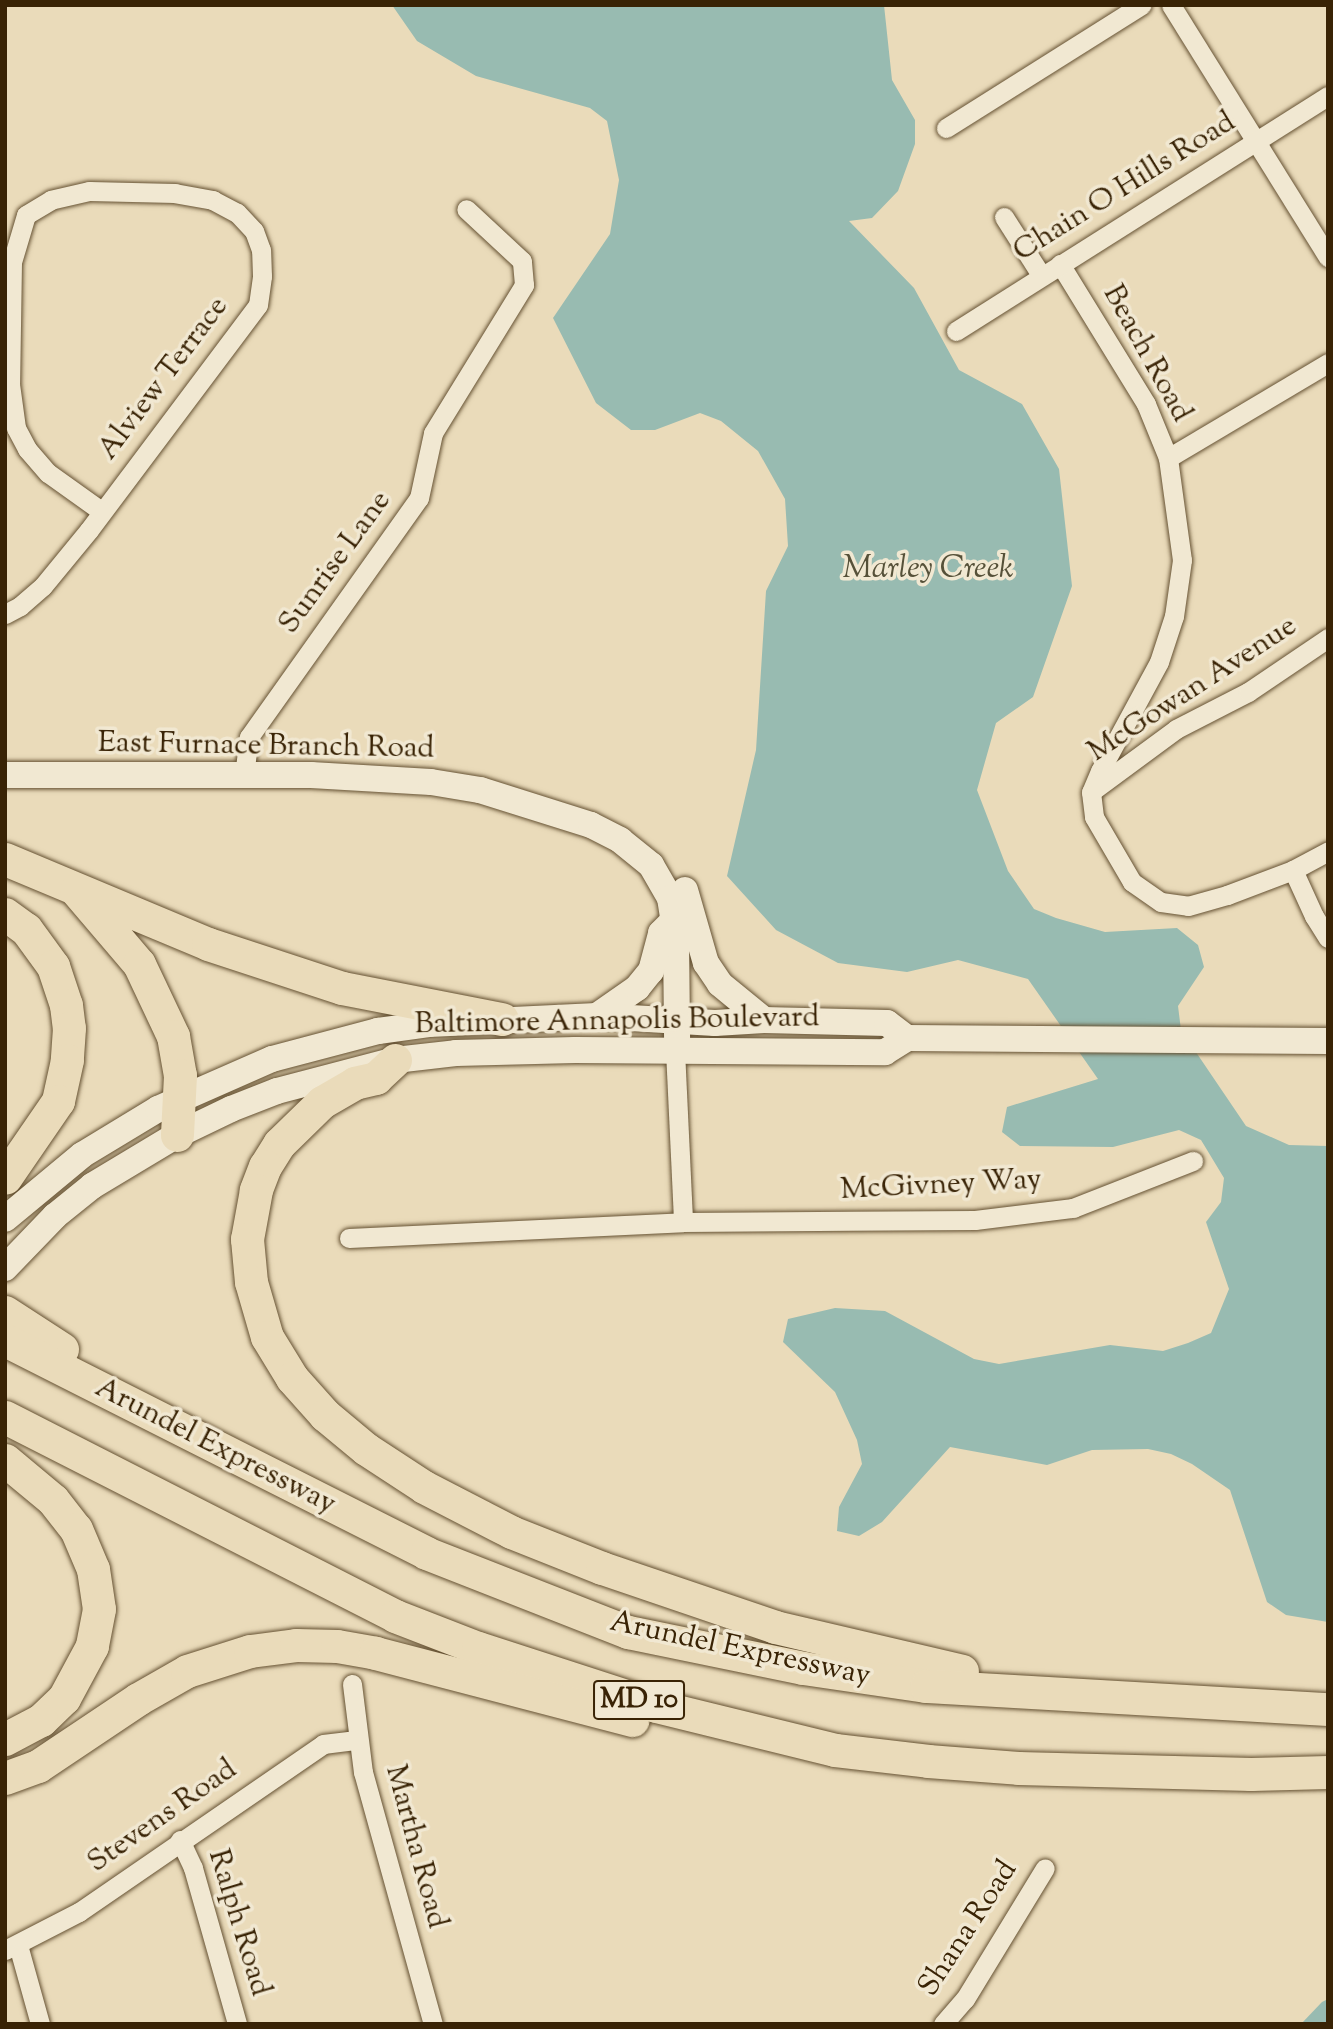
<!DOCTYPE html>
<style>
body{margin:0}
#map{position:relative;width:1333px;height:2029px;overflow:hidden;background:#eadbba;font-family:"Sorts Mill Goudy",serif}
div>[style]{position:absolute}
.water>*{inset:0;background:#98bbb1}
.roads{filter:drop-shadow(0 0 2px #655132) drop-shadow(0 0 2px #655132)}
.street>*{height:19px;margin:-9.5px;padding:0 9.5px;transform-origin:9.5px;border-radius:9.5px;background:#f1e8d2}
.secondary>*{height:26px;margin:-13px;padding:0 13px;transform-origin:13px;border-radius:13px;background:#f1e8d2}
.highway>*{height:33px;margin:-16.5px;padding:0 16.5px;transform-origin:16.5px;border-radius:16.5px;background:#eadbba}
span{translate:-50% -50%;white-space:nowrap;text-align:center;line-height:1.15;-webkit-text-stroke:7px #f1e8d2;paint-order:stroke}
.shield-label span{padding:2px 5px;background:#f1e8d2;border:2px solid;border-radius:5px;-webkit-text-stroke-width:0}
.shield-label{font-size:28px;color:#392305;font-weight:700}
.street-label{font-size:30px;color:#392305}
.water-label{font-size:32px;color:#565139;font-style:italic}
.frame{position:absolute;inset:0;border:7px solid #392305;pointer-events:none}
</style>
<div id="map">
<div class="water">
<div style="clip-path:polygon(392px 5px,884px 5px,892px 80px,915px 120px,915px 144px,898px 191px,872px 218px,849px 221px,914px 288px,959px 370px,1022px 404px,1059px 469px,1072px 586px,1033px 697px,996px 723px,977px 790px,1008px 871px,1034px 909px,1056px 918px,1105px 932px,1177px 928px,1198px 945px,1204px 967px,1178px 1006px,1181px 1030px,1246px 1126px,1289px 1145px,1328px 1146px,1328px 1622px,1286px 1615px,1267px 1602px,1230px 1490px,1192px 1464px,1171px 1454px,1148px 1449px,1092px 1450px,1047px 1465px,950px 1447px,882px 1522px,859px 1536px,837px 1531px,839px 1507px,862px 1464px,857px 1440px,835px 1392px,783px 1342px,788px 1319px,835px 1308px,885px 1311px,974px 1359px,999px 1364px,1110px 1345px,1163px 1351px,1188px 1343px,1211px 1333px,1229px 1289px,1206px 1222px,1221px 1202px,1224px 1178px,1201px 1140px,1179px 1130px,1113px 1147px,1020px 1146px,1002px 1132px,1007px 1107px,1098px 1079px,1028px 979px,958px 960px,907px 972px,838px 963px,776px 930px,727px 876px,756px 750px,766px 591px,788px 546px,785px 499px,758px 451px,721px 421px,700px 413px,655px 430px,631px 430px,596px 403px,553px 318px,610px 234px,619px 180px,607px 121px,590px 108px,476px 76px,417px 41px)"></div>
<div style="clip-path:polygon(1328px 1999px,1328px 2024px,1301px 2024px,1322px 2002px)"></div>
</div>
<div class="roads">
<div class="street">
<div style="left:1171px;top:5px;width:297px;rotate:58.1deg"></div>
<div style="left:946px;top:128px;width:231px;rotate:-32.2deg"></div>
<div style="left:1004px;top:217px;width:69px;rotate:57.5deg"></div>
<div style="left:1060px;top:264px;width:164px;rotate:58.4deg"></div>
<div style="left:1146px;top:404px;width:58px;rotate:67.8deg"></div>
<div style="left:1168px;top:458px;width:103px;rotate:82.2deg"></div>
<div style="left:1182px;top:560px;width:57px;rotate:98.1deg"></div>
<div style="left:1174px;top:616px;width:48px;rotate:108.1deg"></div>
<div style="left:1159px;top:662px;width:124px;rotate:118.4deg"></div>
<div style="left:1100px;top:771px;width:23px;rotate:113deg"></div>
<div style="left:1091px;top:792px;width:25px;rotate:83deg"></div>
<div style="left:1094px;top:817px;width:75px;rotate:59.7deg"></div>
<div style="left:1132px;top:882px;width:35px;rotate:35deg"></div>
<div style="left:1161px;top:902px;width:27px;rotate:8deg"></div>
<div style="left:1188px;top:906px;width:41px;rotate:-15.8deg"></div>
<div style="left:1227px;top:895px;width:71px;rotate:-20.7deg"></div>
<div style="left:1293px;top:870px;width:40px;rotate:-28deg"></div>
<div style="left:956px;top:331px;width:440px;rotate:-32.3deg"></div>
<div style="left:1168px;top:458px;width:186px;rotate:-30.7deg"></div>
<div style="left:5px;top:614px;width:17px;rotate:-28deg"></div>
<div style="left:20px;top:606px;width:30px;rotate:-41deg"></div>
<div style="left:43px;top:586px;width:72px;rotate:-50.6deg"></div>
<div style="left:89px;top:530px;width:281px;rotate:-53.1deg"></div>
<div style="left:258px;top:305px;width:29px;rotate:-82deg"></div>
<div style="left:262px;top:276px;width:26px;rotate:-92deg"></div>
<div style="left:261px;top:250px;width:20px;rotate:-110deg"></div>
<div style="left:254px;top:231px;width:25px;rotate:-133deg"></div>
<div style="left:237px;top:213px;width:27px;rotate:-152deg"></div>
<div style="left:213px;top:200px;width:39px;rotate:-170deg"></div>
<div style="left:175px;top:193px;width:86px;rotate:-178.7deg"></div>
<div style="left:89px;top:191px;width:39px;rotate:167deg"></div>
<div style="left:51px;top:200px;width:29px;rotate:149deg"></div>
<div style="left:26px;top:215px;width:49px;rotate:106.6deg"></div>
<div style="left:12px;top:262px;width:122px;rotate:90.9deg"></div>
<div style="left:10px;top:384px;width:44px;rotate:82.2deg"></div>
<div style="left:16px;top:428px;width:24px;rotate:62deg"></div>
<div style="left:27px;top:449px;width:32px;rotate:49deg"></div>
<div style="left:48px;top:473px;width:65px;rotate:35.6deg"></div>
<div style="left:244px;top:776px;width:39px;rotate:-83deg"></div>
<div style="left:249px;top:737px;width:293px;rotate:-54.6deg"></div>
<div style="left:419px;top:498px;width:66px;rotate:-77.8deg"></div>
<div style="left:433px;top:433px;width:174px;rotate:-58.4deg"></div>
<div style="left:524px;top:285px;width:24px;rotate:-95deg"></div>
<div style="left:522px;top:261px;width:76px;rotate:-137.1deg"></div>
<div style="left:1092px;top:791px;width:104px;rotate:-36.4deg"></div>
<div style="left:1176px;top:729px;width:81px;rotate:-27.2deg"></div>
<div style="left:1248px;top:692px;width:97px;rotate:-34deg"></div>
<div style="left:1293px;top:870px;width:51px;rotate:65.5deg"></div>
<div style="left:1314px;top:916px;width:26px;rotate:58deg"></div>
<div style="left:675px;top:1050px;width:172px;rotate:87.3deg"></div>
<div style="left:349px;top:1238px;width:334px;rotate:-2.7deg"></div>
<div style="left:683px;top:1222px;width:292px;rotate:-0.4deg"></div>
<div style="left:975px;top:1220px;width:99px;rotate:-7deg"></div>
<div style="left:1073px;top:1208px;width:129px;rotate:-21.4deg"></div>
<div style="left:352px;top:1684px;width:89px;rotate:82.9deg"></div>
<div style="left:363px;top:1772px;width:262px;rotate:74.5deg"></div>
<div style="left:180px;top:1840px;width:31px;rotate:65deg"></div>
<div style="left:193px;top:1868px;width:162px;rotate:74.2deg"></div>
<div style="left:18px;top:1945px;width:82px;rotate:74.4deg"></div>
<div style="left:5px;top:1950px;width:83px;rotate:-27.2deg"></div>
<div style="left:79px;top:1912px;width:296px;rotate:-34.5deg"></div>
<div style="left:323px;top:1744px;width:34px;rotate:-7deg"></div>
<div style="left:943px;top:2024px;width:33px;rotate:-49deg"></div>
<div style="left:965px;top:1999px;width:153px;rotate:-58.6deg"></div>
</div>
<div class="secondary">
<div style="left:5px;top:775px;width:306px"></div>
<div style="left:311px;top:775px;width:120px;rotate:3.3deg"></div>
<div style="left:431px;top:782px;width:50px;rotate:9.3deg"></div>
<div style="left:480px;top:790px;width:116px;rotate:17.5deg"></div>
<div style="left:591px;top:825px;width:33px;rotate:27deg"></div>
<div style="left:620px;top:840px;width:40px;rotate:39deg"></div>
<div style="left:651px;top:865px;width:38px;rotate:60deg"></div>
<div style="left:670px;top:898px;width:38px;rotate:81deg"></div>
<div style="left:676px;top:936px;width:102px;rotate:89.4deg"></div>
<div style="left:685px;top:890px;width:76px;rotate:74deg"></div>
<div style="left:706px;top:963px;width:25px;rotate:56deg"></div>
<div style="left:720px;top:984px;width:57px;rotate:39.3deg"></div>
<div style="left:597px;top:1016px;width:49px;rotate:-35deg"></div>
<div style="left:637px;top:988px;width:22px;rotate:-51deg"></div>
<div style="left:651px;top:971px;width:39px;rotate:-75deg"></div>
<div style="left:661px;top:933px;width:18px;rotate:-45deg"></div>
<div style="left:5px;top:1219px;width:100px;rotate:-39.7deg"></div>
<div style="left:82px;top:1155px;width:89px;rotate:-31.2deg"></div>
<div style="left:158px;top:1109px;width:124px;rotate:-23.7deg"></div>
<div style="left:272px;top:1059px;width:110px;rotate:-14.8deg"></div>
<div style="left:378px;top:1031px;width:51px;rotate:-7.8deg"></div>
<div style="left:429px;top:1024px;width:168px;rotate:-2.7deg"></div>
<div style="left:597px;top:1016px;width:118px;rotate:3.4deg"></div>
<div style="left:715px;top:1023px;width:49px;rotate:-3.5deg"></div>
<div style="left:764px;top:1020px;width:123px;rotate:1.4deg"></div>
<div style="left:887px;top:1023px;width:25px;rotate:37deg"></div>
<div style="left:5px;top:1268px;width:72px;rotate:-46.1deg"></div>
<div style="left:55px;top:1216px;width:48px;rotate:-39deg"></div>
<div style="left:92px;top:1186px;width:99px;rotate:-31deg"></div>
<div style="left:177px;top:1135px;width:60px;rotate:-25.7deg"></div>
<div style="left:231px;top:1109px;width:49px;rotate:-21.4deg"></div>
<div style="left:277px;top:1091px;width:122px;rotate:-14.7deg"></div>
<div style="left:395px;top:1060px;width:61px;rotate:-6.5deg"></div>
<div style="left:456px;top:1053px;width:119px;rotate:-1.4deg"></div>
<div style="left:575px;top:1050px;width:310px;rotate:0.4deg"></div>
<div style="left:885px;top:1052px;width:26px;rotate:-32deg"></div>
<div style="left:907px;top:1038px;width:421px;rotate:0.4deg"></div>
</div>
<div class="highway">
<div style="left:5px;top:859px;width:220px;rotate:22.7deg"></div>
<div style="left:208px;top:944px;width:141px;rotate:18.2deg"></div>
<div style="left:342px;top:988px;width:163px;rotate:11deg"></div>
<div style="left:76px;top:890px;width:97px;rotate:49.6deg"></div>
<div style="left:139px;top:964px;width:80px;rotate:64.7deg"></div>
<div style="left:173px;top:1036px;width:40px;rotate:80deg"></div>
<div style="left:180px;top:1075px;width:60px;rotate:92.9deg"></div>
<div style="left:5px;top:914px;width:26px;rotate:36deg"></div>
<div style="left:26px;top:929px;width:46px;rotate:53.9deg"></div>
<div style="left:53px;top:966px;width:41px;rotate:71.6deg"></div>
<div style="left:66px;top:1005px;width:23px;rotate:83deg"></div>
<div style="left:69px;top:1028px;width:32px;rotate:94deg"></div>
<div style="left:67px;top:1060px;width:42px;rotate:102.4deg"></div>
<div style="left:58px;top:1101px;width:93px;rotate:124.5deg"></div>
<div style="left:395px;top:1060px;width:26px;rotate:137deg"></div>
<div style="left:376px;top:1078px;width:22px;rotate:167deg"></div>
<div style="left:355px;top:1083px;width:38px;rotate:150deg"></div>
<div style="left:322px;top:1102px;width:60px;rotate:135.7deg"></div>
<div style="left:279px;top:1144px;width:26px;rotate:122deg"></div>
<div style="left:265px;top:1166px;width:26px;rotate:111deg"></div>
<div style="left:256px;top:1190px;width:50px;rotate:100.4deg"></div>
<div style="left:247px;top:1239px;width:43px;rotate:84.7deg"></div>
<div style="left:251px;top:1282px;width:57px;rotate:73.8deg"></div>
<div style="left:267px;top:1337px;width:48px;rotate:58.6deg"></div>
<div style="left:292px;top:1378px;width:50px;rotate:48.3deg"></div>
<div style="left:325px;top:1415px;width:53px;rotate:39.7deg"></div>
<div style="left:366px;top:1449px;width:69px;rotate:33.2deg"></div>
<div style="left:424px;top:1487px;width:98px;rotate:27.3deg"></div>
<div style="left:511px;top:1532px;width:98px;rotate:21.6deg"></div>
<div style="left:602px;top:1568px;width:183px;rotate:18.8deg"></div>
<div style="left:775px;top:1627px;width:192px;rotate:13.2deg"></div>
<div style="left:5px;top:1312px;width:68px;rotate:33deg"></div>
<div style="left:5px;top:1340px;width:472px;rotate:26.8deg"></div>
<div style="left:426px;top:1553px;width:217px;rotate:21.4deg"></div>
<div style="left:628px;top:1632px;width:179px;rotate:11.6deg"></div>
<div style="left:803px;top:1668px;width:124px;rotate:8.3deg"></div>
<div style="left:926px;top:1686px;width:403px;rotate:3.3deg"></div>
<div style="left:5px;top:1417px;width:438px;rotate:27deg"></div>
<div style="left:395px;top:1616px;width:89px;rotate:21.1deg"></div>
<div style="left:478px;top:1648px;width:187px;rotate:18deg"></div>
<div style="left:656px;top:1706px;width:184px;rotate:13.8deg"></div>
<div style="left:835px;top:1750px;width:94px;rotate:6.7deg"></div>
<div style="left:928px;top:1761px;width:90px;rotate:4.4deg"></div>
<div style="left:1018px;top:1768px;width:233px;rotate:1.5deg"></div>
<div style="left:1251px;top:1774px;width:77px;rotate:-1.5deg"></div>
<div style="left:5px;top:1460px;width:62px;rotate:39.8deg"></div>
<div style="left:53px;top:1500px;width:37px;rotate:52deg"></div>
<div style="left:76px;top:1529px;width:43px;rotate:67deg"></div>
<div style="left:93px;top:1569px;width:40px;rotate:81.5deg"></div>
<div style="left:99px;top:1609px;width:38px;rotate:101deg"></div>
<div style="left:92px;top:1646px;width:59px;rotate:118.3deg"></div>
<div style="left:64px;top:1698px;width:32px;rotate:136deg"></div>
<div style="left:41px;top:1720px;width:41px;rotate:152.2deg"></div>
<div style="left:5px;top:1778px;width:35px;rotate:-20deg"></div>
<div style="left:38px;top:1766px;width:120px;rotate:-33.8deg"></div>
<div style="left:138px;top:1699px;width:56px;rotate:-29.7deg"></div>
<div style="left:187px;top:1671px;width:66px;rotate:-17.6deg"></div>
<div style="left:250px;top:1651px;width:46px;rotate:-7.4deg"></div>
<div style="left:296px;top:1645px;width:41px;rotate:1.4deg"></div>
<div style="left:337px;top:1646px;width:39px;rotate:10deg"></div>
<div style="left:375px;top:1653px;width:266px;rotate:14.6deg"></div>
</div>
</div>
<div class="shield-label">
<span style="left:639px;top:1700px">MD 10</span>
</div>
<div class="street-label">
<span style="left:1125px;top:188px;rotate:-32deg">Chain O Hills Road</span>
<span style="left:1146px;top:354px;rotate:61deg">Beach Road</span>
<span style="left:164px;top:379px;rotate:-53deg">Alview Terrace</span>
<span style="left:336px;top:563px;rotate:-54deg">Sunrise Lane</span>
<span style="left:1193px;top:690px;rotate:-33deg">McGowan Avenue</span>
<span style="left:266px;top:747px;rotate:1deg">East Furnace Branch Road</span>
<span style="left:617px;top:1022px;rotate:-1deg">Baltimore Annapolis Boulevard</span>
<span style="left:941px;top:1186px;rotate:-3deg">McGivney Way</span>
<span style="left:215px;top:1447px;rotate:27deg">Arundel Expressway</span>
<span style="left:740px;top:1650px;rotate:12deg">Arundel Expressway</span>
<span style="left:163px;top:1817px;rotate:-35deg">Stevens Road</span>
<span style="left:415px;top:1847px;rotate:75deg">Martha Road</span>
<span style="left:238px;top:1923px;rotate:73deg">Ralph Road</span>
<span style="left:969px;top:1929px;rotate:-57deg">Shana Road</span>
</div>
<div class="water-label">
<span style="left:928px;top:569px">Marley Creek</span>
</div>
<div class="frame"></div>
</div>
